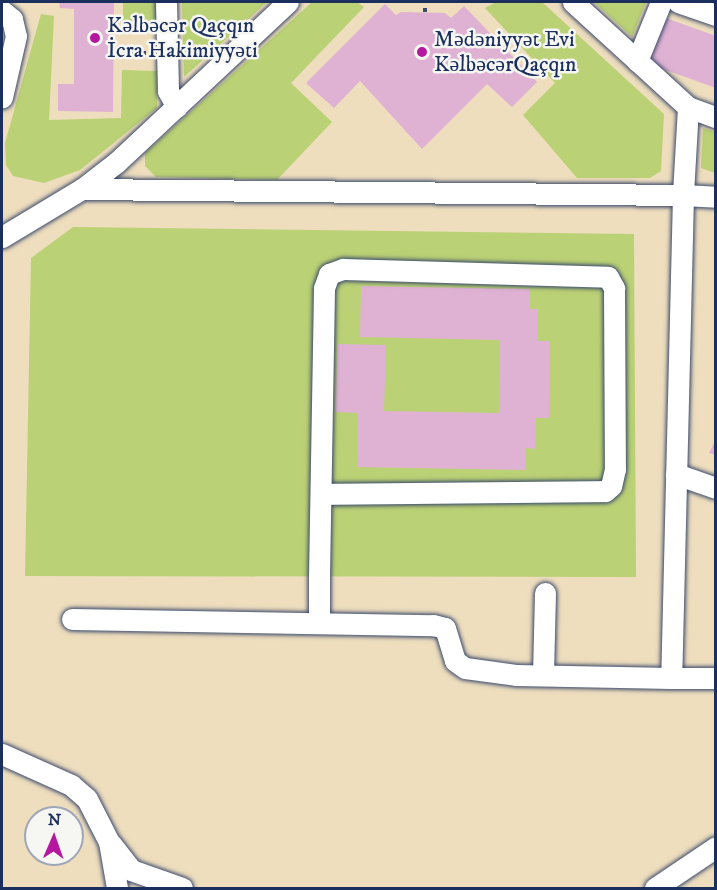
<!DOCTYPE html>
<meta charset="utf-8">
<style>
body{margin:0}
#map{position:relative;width:717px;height:890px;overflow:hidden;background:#eedebe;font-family:"IM FELL DW Pica",serif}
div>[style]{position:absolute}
.green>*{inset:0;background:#bbd175;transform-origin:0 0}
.building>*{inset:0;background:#dfb2d3}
.path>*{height:4px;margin-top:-2px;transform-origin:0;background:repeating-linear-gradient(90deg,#3b496c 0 4.5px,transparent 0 9px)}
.roads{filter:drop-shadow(0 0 2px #3b496c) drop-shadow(0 0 2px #3b496c)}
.minor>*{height:21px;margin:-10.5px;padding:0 10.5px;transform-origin:10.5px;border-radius:10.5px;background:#fff}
.dots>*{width:16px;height:16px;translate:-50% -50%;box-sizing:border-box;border:3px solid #f6f6f2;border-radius:50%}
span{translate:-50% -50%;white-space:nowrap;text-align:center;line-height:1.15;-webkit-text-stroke:5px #f6f6f2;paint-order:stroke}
.poi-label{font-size:22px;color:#1b2f5e}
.left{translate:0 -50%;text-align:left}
.frame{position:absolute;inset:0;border:3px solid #1b2f5e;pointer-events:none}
.north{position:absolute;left:24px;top:806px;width:60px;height:60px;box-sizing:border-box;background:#f6f6f2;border:2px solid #9ea6b7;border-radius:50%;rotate:2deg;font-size:16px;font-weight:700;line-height:24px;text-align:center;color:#1b2f5e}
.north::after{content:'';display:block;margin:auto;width:21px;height:27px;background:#b5179e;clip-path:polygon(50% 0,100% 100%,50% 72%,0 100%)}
</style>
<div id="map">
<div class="green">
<div style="left:123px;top:2px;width:34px;height:30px"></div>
<div style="clip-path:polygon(182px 2px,267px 2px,184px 77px)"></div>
<div style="clip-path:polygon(312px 2px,357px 2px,364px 7px,291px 83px,332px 122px,277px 180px,156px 177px,145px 166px,145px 153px)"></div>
<div style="clip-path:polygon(496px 2px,542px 2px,664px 114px,661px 171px,650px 178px,577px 178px,523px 115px,555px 83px,485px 8px)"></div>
<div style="clip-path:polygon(594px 2px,646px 2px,632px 37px)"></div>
<div style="clip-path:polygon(41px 14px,54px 16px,49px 120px,121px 118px,122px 70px,157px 71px,157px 108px,80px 170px,44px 183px,13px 176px,6px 165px,5px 143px)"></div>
<div style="clip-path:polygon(703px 128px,715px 132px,715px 173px,701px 168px)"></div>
<div style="clip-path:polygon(73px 227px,634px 234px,636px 577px,25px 576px,31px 258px)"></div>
</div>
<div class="building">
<div style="clip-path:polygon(59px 2px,114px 2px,113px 112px,58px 111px,58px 84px,74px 84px,74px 9px,60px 8px)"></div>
<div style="clip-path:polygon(385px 4px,396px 15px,401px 12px,445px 13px,451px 18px,464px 6px,537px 82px,512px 107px,487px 84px,422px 149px,360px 81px,334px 108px,306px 83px)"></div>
<div style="clip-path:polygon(663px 17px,716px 36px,716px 88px,646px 63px)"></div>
<div style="clip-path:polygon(361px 286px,530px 289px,530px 309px,538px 309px,537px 341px,550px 341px,549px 418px,536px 418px,535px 449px,526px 448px,525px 470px,357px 467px,358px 413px,336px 412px,337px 344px,386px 345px,384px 411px,499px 413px,500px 340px,360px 337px)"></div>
<div style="clip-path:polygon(716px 439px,716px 455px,709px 453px)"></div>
</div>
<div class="path">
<div style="left:425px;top:12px;width:10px;rotate:-90deg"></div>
<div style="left:114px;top:53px;width:35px"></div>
</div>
<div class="roads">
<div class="minor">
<div style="left:166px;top:2px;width:89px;rotate:88.7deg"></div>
<div style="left:168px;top:91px;width:18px;rotate:61deg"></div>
<div style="left:573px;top:2px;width:156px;rotate:42.4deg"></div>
<div style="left:688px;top:107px;width:30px;rotate:20deg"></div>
<div style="left:678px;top:2px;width:40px;rotate:18.9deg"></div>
<div style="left:2px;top:11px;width:13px;rotate:39deg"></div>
<div style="left:12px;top:19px;width:17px;rotate:77deg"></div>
<div style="left:16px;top:36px;width:63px;rotate:102.9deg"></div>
<div style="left:637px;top:61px;width:64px;rotate:-67.9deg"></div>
<div style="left:688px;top:107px;width:88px;rotate:93.3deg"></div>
<div style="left:683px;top:195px;width:33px;rotate:3deg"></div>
<div style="left:82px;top:189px;width:601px;rotate:0.57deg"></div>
<div style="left:683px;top:195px;width:483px;rotate:91.4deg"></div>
<div style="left:671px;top:678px;width:45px"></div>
<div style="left:2px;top:237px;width:93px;rotate:-31deg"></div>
<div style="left:82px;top:189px;width:44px;rotate:-37.6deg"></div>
<div style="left:117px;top:162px;width:234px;rotate:-43.1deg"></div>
<div style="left:676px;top:474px;width:42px;rotate:19.3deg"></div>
<div style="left:72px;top:619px;width:361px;rotate:1deg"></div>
<div style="left:433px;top:625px;width:12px;rotate:14deg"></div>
<div style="left:445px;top:628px;width:34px;rotate:73deg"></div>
<div style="left:455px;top:661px;width:12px;rotate:35deg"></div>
<div style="left:465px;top:668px;width:51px;rotate:7.8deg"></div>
<div style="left:516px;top:675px;width:155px;rotate:1.1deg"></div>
<div style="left:319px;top:621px;width:45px;rotate:-90deg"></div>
<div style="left:319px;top:576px;width:288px;rotate:-89deg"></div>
<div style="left:324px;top:288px;width:15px;rotate:-70deg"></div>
<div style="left:329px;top:274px;width:15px;rotate:-20deg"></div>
<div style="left:343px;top:269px;width:265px;rotate:1.7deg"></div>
<div style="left:608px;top:277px;width:13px;rotate:61deg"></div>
<div style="left:614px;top:288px;width:181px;rotate:89.7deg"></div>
<div style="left:615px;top:469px;width:17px;rotate:103deg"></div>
<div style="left:611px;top:486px;width:8px;rotate:140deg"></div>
<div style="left:605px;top:491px;width:284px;rotate:179.4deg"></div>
<div style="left:543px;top:675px;width:82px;rotate:-88.6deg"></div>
<div style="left:2px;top:754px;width:76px;rotate:24.2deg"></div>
<div style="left:71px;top:785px;width:21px;rotate:41deg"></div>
<div style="left:87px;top:799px;width:48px;rotate:62.9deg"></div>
<div style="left:109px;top:842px;width:47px;rotate:80.1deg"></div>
<div style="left:111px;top:844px;width:33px;rotate:52deg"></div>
<div style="left:131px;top:870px;width:54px;rotate:19.4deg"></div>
<div style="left:655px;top:888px;width:73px;rotate:-33.9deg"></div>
</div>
</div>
<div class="dots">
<div style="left:95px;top:38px;background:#b5179e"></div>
<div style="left:422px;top:52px;background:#b5179e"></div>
</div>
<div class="poi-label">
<span class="left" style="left:107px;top:38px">Kəlbəcər Qaçqın<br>İcra Hakimiyyəti</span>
<span class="left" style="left:434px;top:52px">Mədəniyyət Evi<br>KəlbəcərQaçqın</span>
</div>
<div class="frame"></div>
<div class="north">N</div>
</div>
